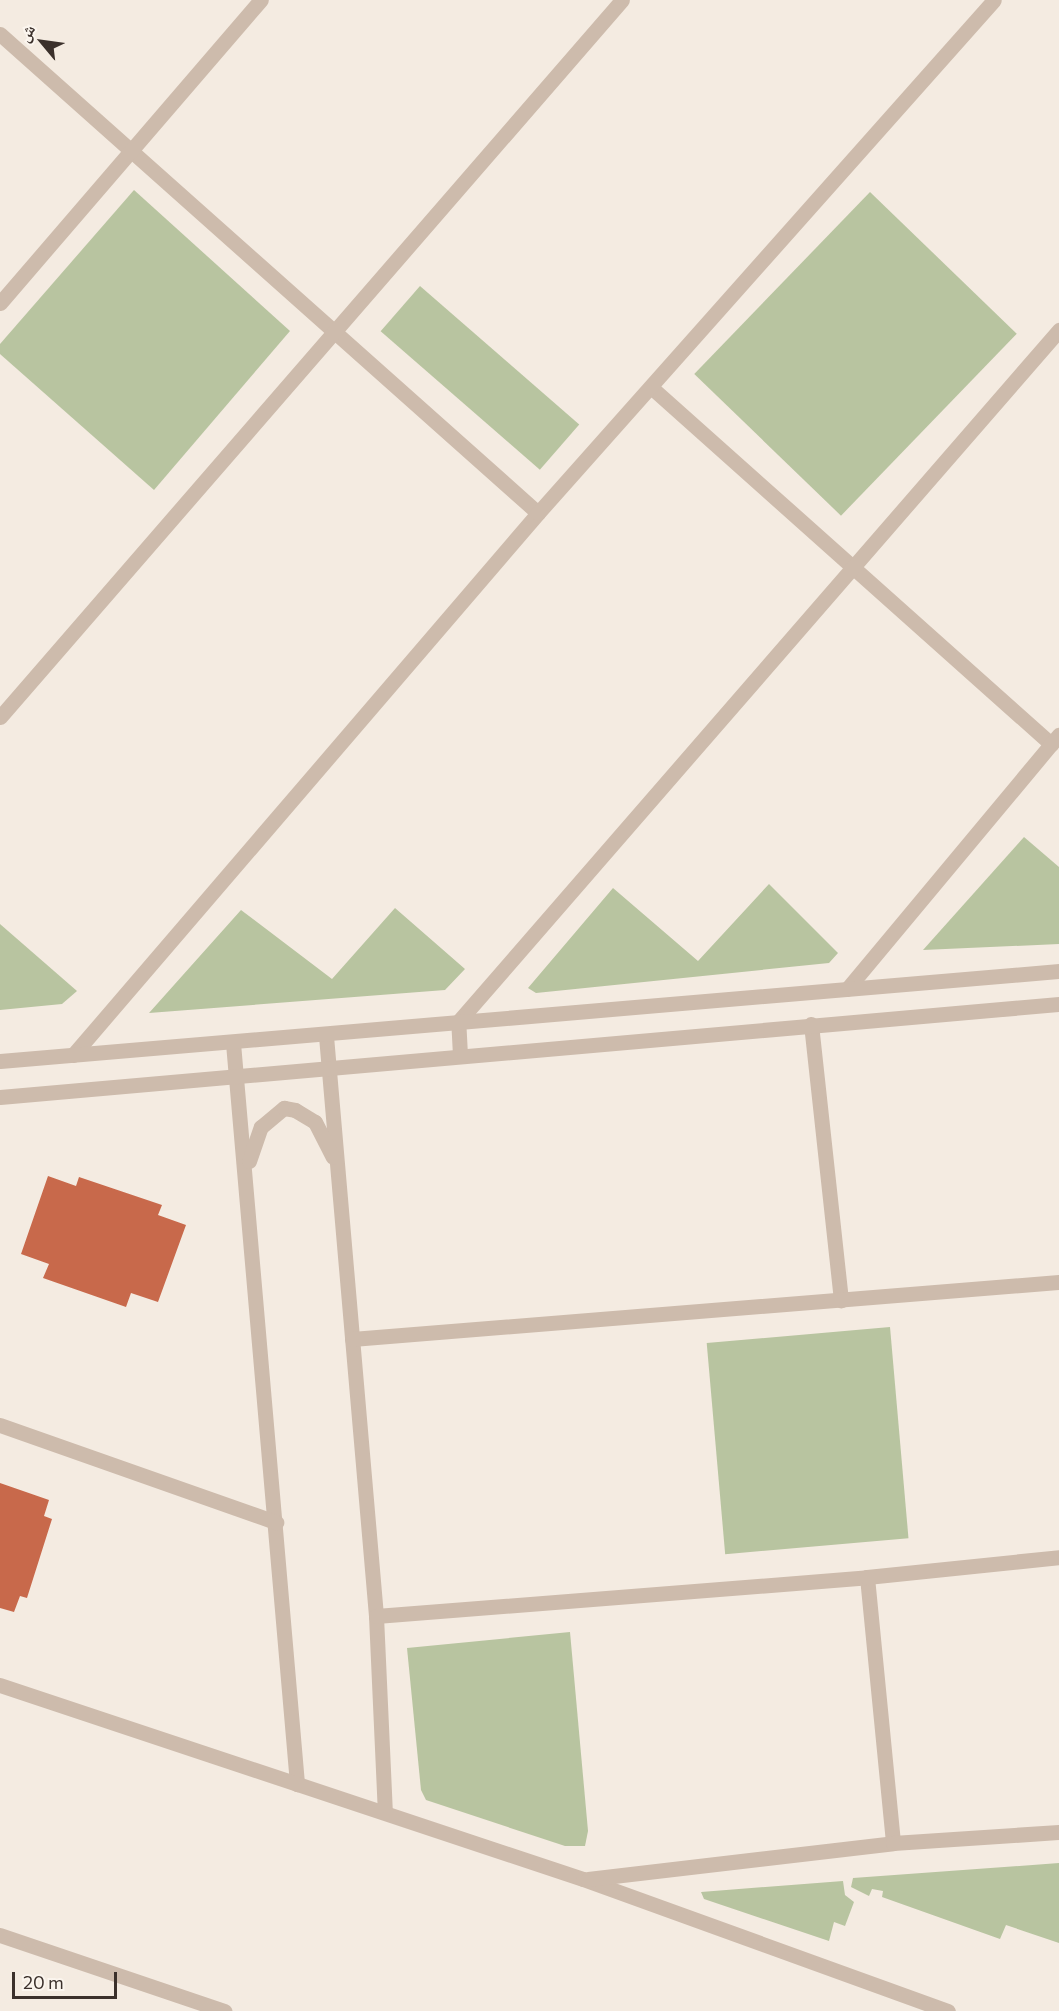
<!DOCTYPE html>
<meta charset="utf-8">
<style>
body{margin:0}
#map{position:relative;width:1059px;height:2011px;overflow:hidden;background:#f4ebe1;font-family:Commissioner,"Noto Naskh Arabic",sans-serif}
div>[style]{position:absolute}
.green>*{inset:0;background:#b8c4a0;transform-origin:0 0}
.building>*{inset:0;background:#c8694b}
.minor>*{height:15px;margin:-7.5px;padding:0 7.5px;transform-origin:7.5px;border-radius:7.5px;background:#cdbbac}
span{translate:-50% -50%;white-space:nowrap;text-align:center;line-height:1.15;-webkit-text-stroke:6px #fbf5ee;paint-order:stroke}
.north{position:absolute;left:12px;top:12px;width:60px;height:60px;-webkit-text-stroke:4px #fbf5ee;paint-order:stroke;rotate:299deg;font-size:16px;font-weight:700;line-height:24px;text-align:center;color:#3b302b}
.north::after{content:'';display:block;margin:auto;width:21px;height:27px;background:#3b302b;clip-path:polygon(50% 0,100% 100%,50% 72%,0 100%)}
.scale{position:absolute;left:12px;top:1972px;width:105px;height:27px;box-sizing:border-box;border:3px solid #3b302b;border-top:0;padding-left:8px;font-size:18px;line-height:21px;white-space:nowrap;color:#3b302b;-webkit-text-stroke:4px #fbf5ee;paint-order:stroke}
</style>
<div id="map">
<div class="green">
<div style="clip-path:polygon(134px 190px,290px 331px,154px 490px,0 354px,0 344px)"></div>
<div style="left:870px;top:192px;width:204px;height:253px;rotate:44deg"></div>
<div style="left:420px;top:286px;width:211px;height:60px;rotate:41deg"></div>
<div style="clip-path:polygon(1024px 837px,1059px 867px,1059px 944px,923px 950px)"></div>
<div style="clip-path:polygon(769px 884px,838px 953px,829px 963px,536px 993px,528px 988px,613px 888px,698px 961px)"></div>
<div style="clip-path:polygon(395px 908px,465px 969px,445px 990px,149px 1013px,241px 910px,332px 979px)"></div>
<div style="clip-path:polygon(0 924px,77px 991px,62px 1004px,0 1010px)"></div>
<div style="left:890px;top:1327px;width:212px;height:184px;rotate:85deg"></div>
<div style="clip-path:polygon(570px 1632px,588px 1831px,585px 1846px,565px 1846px,426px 1800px,421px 1790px,407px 1648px)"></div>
<div style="clip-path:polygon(1059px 1863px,1059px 1943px,1006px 1925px,1000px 1939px,882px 1897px,883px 1891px,872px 1889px,869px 1896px,851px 1887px,853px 1878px)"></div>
<div style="clip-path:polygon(843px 1881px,845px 1895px,854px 1902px,845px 1926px,834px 1922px,829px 1941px,704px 1899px,701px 1892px)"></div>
</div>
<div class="building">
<div style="clip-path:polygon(48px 1176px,76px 1186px,79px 1177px,162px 1205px,158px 1215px,186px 1225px,158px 1302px,131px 1293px,126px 1307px,43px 1278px,49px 1264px,21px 1254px)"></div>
<div style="clip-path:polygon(0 1483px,49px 1500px,44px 1516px,52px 1519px,27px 1598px,20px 1596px,14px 1612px,0 1608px)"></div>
</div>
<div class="minor">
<div style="left:0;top:34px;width:720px;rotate:41.68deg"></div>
<div style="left:0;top:303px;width:400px;rotate:-49.3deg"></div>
<div style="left:652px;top:388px;width:535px;rotate:41.74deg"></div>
<div style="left:0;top:717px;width:949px;rotate:-49.06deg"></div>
<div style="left:847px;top:989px;width:331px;rotate:-50.2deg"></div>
<div style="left:811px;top:1024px;width:278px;rotate:83.8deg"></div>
<div style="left:326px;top:1036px;width:582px;rotate:85.07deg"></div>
<div style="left:376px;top:1616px;width:196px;rotate:87.4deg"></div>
<div style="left:233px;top:1043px;width:744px;rotate:85.06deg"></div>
<div style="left:73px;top:1055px;width:714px;rotate:-49.37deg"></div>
<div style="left:538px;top:513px;width:686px;rotate:-48.37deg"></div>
<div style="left:460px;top:1055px;width:33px;rotate:-93deg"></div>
<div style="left:458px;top:1022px;width:917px;rotate:-49.03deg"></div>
<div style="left:0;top:1061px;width:1063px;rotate:-4.86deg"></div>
<div style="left:0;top:1097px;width:1063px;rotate:-5.02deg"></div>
<div style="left:249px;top:1161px;width:36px;rotate:-71deg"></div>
<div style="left:261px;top:1127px;width:30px;rotate:-40deg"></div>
<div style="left:284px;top:1108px;width:11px;rotate:10deg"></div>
<div style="left:295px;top:1110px;width:23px;rotate:31deg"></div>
<div style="left:315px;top:1122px;width:39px;rotate:63deg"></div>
<div style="left:352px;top:1339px;width:709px;rotate:-4.61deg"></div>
<div style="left:0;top:1425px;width:293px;rotate:19.4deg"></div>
<div style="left:867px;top:1577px;width:267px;rotate:84.4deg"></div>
<div style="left:376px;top:1616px;width:493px;rotate:-4.5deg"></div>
<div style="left:867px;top:1577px;width:193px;rotate:-5.9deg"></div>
<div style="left:0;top:1685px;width:614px;rotate:18.41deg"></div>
<div style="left:583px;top:1879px;width:388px;rotate:19.9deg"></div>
<div style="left:588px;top:1879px;width:307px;rotate:-6.7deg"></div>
<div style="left:893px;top:1843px;width:166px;rotate:-3.8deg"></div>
<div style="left:0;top:1935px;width:237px;rotate:18.7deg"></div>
</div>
<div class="north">ش</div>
<div class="scale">20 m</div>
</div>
